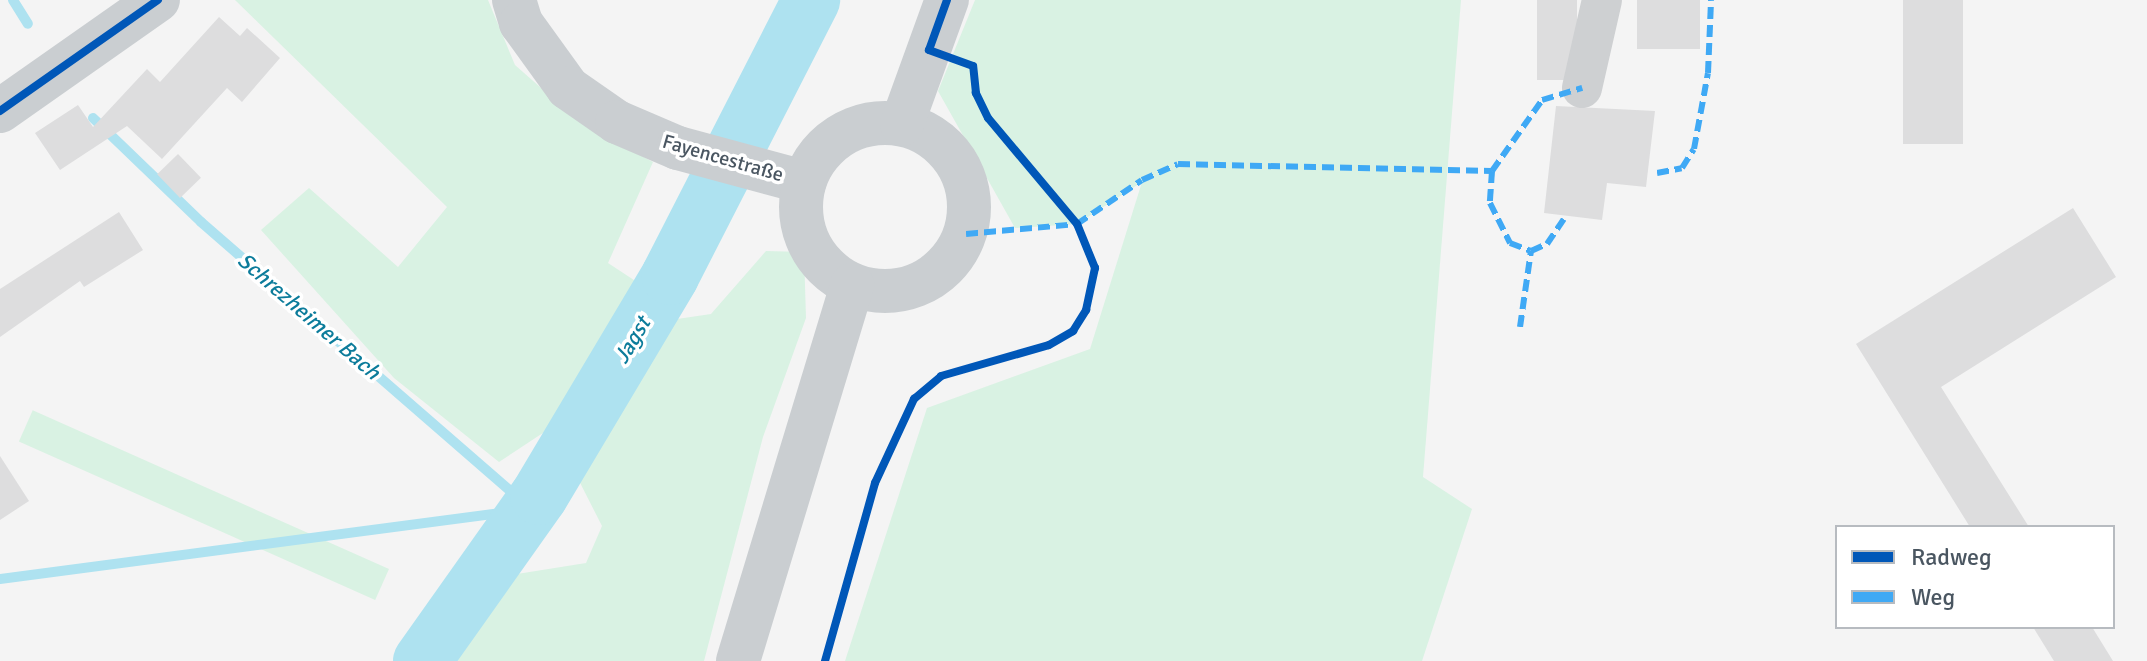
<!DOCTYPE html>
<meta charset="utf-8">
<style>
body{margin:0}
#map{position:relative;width:2147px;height:661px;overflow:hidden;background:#f4f4f4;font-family:Signika,sans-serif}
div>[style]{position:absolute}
.green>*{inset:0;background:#d9f2e3;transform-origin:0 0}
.stream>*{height:10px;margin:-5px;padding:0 5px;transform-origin:5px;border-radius:5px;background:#aee2f0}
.river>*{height:58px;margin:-29px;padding:0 29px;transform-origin:29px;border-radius:29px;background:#aee2f0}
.building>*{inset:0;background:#ddddde;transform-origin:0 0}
.minor>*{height:40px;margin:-20px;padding:0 20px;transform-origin:20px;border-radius:20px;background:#ced0d2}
.major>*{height:44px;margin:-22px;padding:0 22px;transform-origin:22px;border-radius:22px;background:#caced1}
.major>.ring{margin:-22px;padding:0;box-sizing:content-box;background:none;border:44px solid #caced1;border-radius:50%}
.quiet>*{height:6px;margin-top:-3px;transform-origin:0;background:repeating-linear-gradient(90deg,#3fa9f5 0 12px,transparent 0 18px)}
.cycleway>*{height:8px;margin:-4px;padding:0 4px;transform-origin:4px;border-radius:4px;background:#0057b8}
span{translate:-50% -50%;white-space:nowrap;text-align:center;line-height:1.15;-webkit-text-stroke:7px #fff;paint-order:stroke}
.street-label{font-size:20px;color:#4a5661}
.water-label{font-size:22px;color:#0c7c9b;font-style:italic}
.legend{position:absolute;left:1835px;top:525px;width:280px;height:104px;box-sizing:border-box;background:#fff;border:2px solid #b7bbc0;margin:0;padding:10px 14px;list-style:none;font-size:24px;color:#4a5661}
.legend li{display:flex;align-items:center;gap:16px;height:40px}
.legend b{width:40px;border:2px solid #b7bbc0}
</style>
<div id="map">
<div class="green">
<div style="clip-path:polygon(235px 0,488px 0,515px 65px,582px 124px,653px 162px,608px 263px,640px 284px,555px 425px,499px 462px,394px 378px,261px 230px,309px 188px,398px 267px,447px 207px)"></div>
<div style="clip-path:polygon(975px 0,1461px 0,1423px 477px,1472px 509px,1422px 661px,845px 661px,927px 408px,1090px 349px,1142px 182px,1077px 224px,1015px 228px,938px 91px)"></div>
<div style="clip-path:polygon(766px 251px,804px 252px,806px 318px,763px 437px,704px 661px,434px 661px,517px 574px,586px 563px,602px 526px,573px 469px,677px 319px,711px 314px)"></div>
<div style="left:389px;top:569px;width:34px;height:390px;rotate:114deg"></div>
</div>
<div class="stream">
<div style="left:13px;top:0;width:28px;rotate:58deg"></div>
<div style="left:93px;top:118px;width:150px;rotate:43.9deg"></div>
<div style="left:201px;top:222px;width:437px;rotate:41deg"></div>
<div style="left:0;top:579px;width:536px;rotate:-7.51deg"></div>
</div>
<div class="river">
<div style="left:422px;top:661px;width:202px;rotate:-54.7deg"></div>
<div style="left:539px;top:496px;width:256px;rotate:-59.2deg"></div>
<div style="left:670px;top:276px;width:310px;rotate:-62.9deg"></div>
</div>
<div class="building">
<div style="left:1537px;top:0;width:40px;height:80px"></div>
<div style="left:1637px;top:0;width:63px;height:49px"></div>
<div style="left:1903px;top:0;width:60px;height:144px"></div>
<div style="clip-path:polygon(219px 17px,240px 36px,247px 28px,280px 58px,242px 102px,227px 88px,162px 159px,127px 126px,60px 170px,35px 133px,78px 105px,93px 127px,147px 69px,160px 82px)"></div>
<div style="clip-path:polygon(1556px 106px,1655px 111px,1646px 187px,1607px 183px,1602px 220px,1544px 213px)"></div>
<div style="left:178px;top:154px;width:33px;height:29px;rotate:46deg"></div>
<div style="clip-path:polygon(2073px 208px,2116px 277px,1941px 387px,2029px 527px,1970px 527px,1856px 344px)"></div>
<div style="clip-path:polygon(119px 212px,143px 250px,84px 287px,80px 281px,0 337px,0 289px)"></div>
<div style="clip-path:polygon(0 456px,29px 501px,0 520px)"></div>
<div style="clip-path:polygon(2033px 627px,2092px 627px,2113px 661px,2054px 661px)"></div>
</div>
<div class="minor">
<div style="left:1582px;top:88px;width:90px;rotate:-77.2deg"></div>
</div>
<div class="major">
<div style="left:514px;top:0;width:24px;rotate:73deg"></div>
<div style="left:521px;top:23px;width:80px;rotate:54.1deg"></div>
<div style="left:568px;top:88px;width:60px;rotate:34.8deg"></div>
<div style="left:617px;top:122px;width:66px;rotate:23.1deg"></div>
<div style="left:678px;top:148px;width:131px;rotate:15.1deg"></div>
<div style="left:0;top:111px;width:193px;rotate:-35.1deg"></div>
<div class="ring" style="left:801px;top:123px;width:124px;height:124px"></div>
<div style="left:902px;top:124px;width:132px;rotate:-70.1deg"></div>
<div style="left:738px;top:661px;width:393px;rotate:-73.1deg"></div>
</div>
<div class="quiet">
<div style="left:1492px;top:171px;width:32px;rotate:94deg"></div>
<div style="left:1490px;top:203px;width:45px;rotate:63.4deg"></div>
<div style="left:1510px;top:243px;width:22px;rotate:21deg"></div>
<div style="left:1531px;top:251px;width:17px;rotate:-24deg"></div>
<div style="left:1547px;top:244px;width:30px;rotate:-56deg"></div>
<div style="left:1657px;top:173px;width:25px;rotate:-11deg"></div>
<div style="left:1682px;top:168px;width:22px;rotate:-58deg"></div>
<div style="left:1694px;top:149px;width:77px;rotate:-79.6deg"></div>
<div style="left:1708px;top:73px;width:73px;rotate:-87.6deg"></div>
<div style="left:966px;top:234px;width:111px;rotate:-5.1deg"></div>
<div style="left:1077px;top:224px;width:78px;rotate:-34.1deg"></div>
<div style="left:1142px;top:180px;width:39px;rotate:-24deg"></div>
<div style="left:1178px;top:164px;width:314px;rotate:1.3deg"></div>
<div style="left:1492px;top:171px;width:87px;rotate:-54.8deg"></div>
<div style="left:1542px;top:100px;width:42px;rotate:-16.7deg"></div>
<div style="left:1520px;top:327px;width:77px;rotate:-81.8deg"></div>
</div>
<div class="cycleway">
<div style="left:0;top:111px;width:193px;rotate:-35.1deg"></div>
<div style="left:825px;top:661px;width:185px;rotate:-74.3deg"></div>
<div style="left:875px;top:483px;width:93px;rotate:-65.1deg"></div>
<div style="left:914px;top:399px;width:35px;rotate:-40deg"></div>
<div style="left:941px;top:376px;width:112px;rotate:-16deg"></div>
<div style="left:1049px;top:345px;width:28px;rotate:-30deg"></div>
<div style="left:1073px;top:331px;width:25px;rotate:-58deg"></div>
<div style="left:1086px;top:310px;width:43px;rotate:-77.9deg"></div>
<div style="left:1095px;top:268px;width:48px;rotate:-112.2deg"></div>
<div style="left:1077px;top:224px;width:138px;rotate:-130deg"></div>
<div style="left:988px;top:118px;width:28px;rotate:-116deg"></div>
<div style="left:976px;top:93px;width:27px;rotate:-96deg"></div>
<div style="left:973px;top:66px;width:47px;rotate:-160deg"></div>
<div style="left:929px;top:50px;width:53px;rotate:-70.2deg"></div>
</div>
<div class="street-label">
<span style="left:723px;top:158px;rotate:16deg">Fayencestraße</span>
</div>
<div class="water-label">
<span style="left:309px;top:316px;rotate:41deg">Schrezheimer Bach</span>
<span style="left:632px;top:340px;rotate:-59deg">Jagst</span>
</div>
<ul class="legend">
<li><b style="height:10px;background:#0057b8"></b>Radweg</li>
<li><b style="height:10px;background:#3fa9f5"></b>Weg</li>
</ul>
</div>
